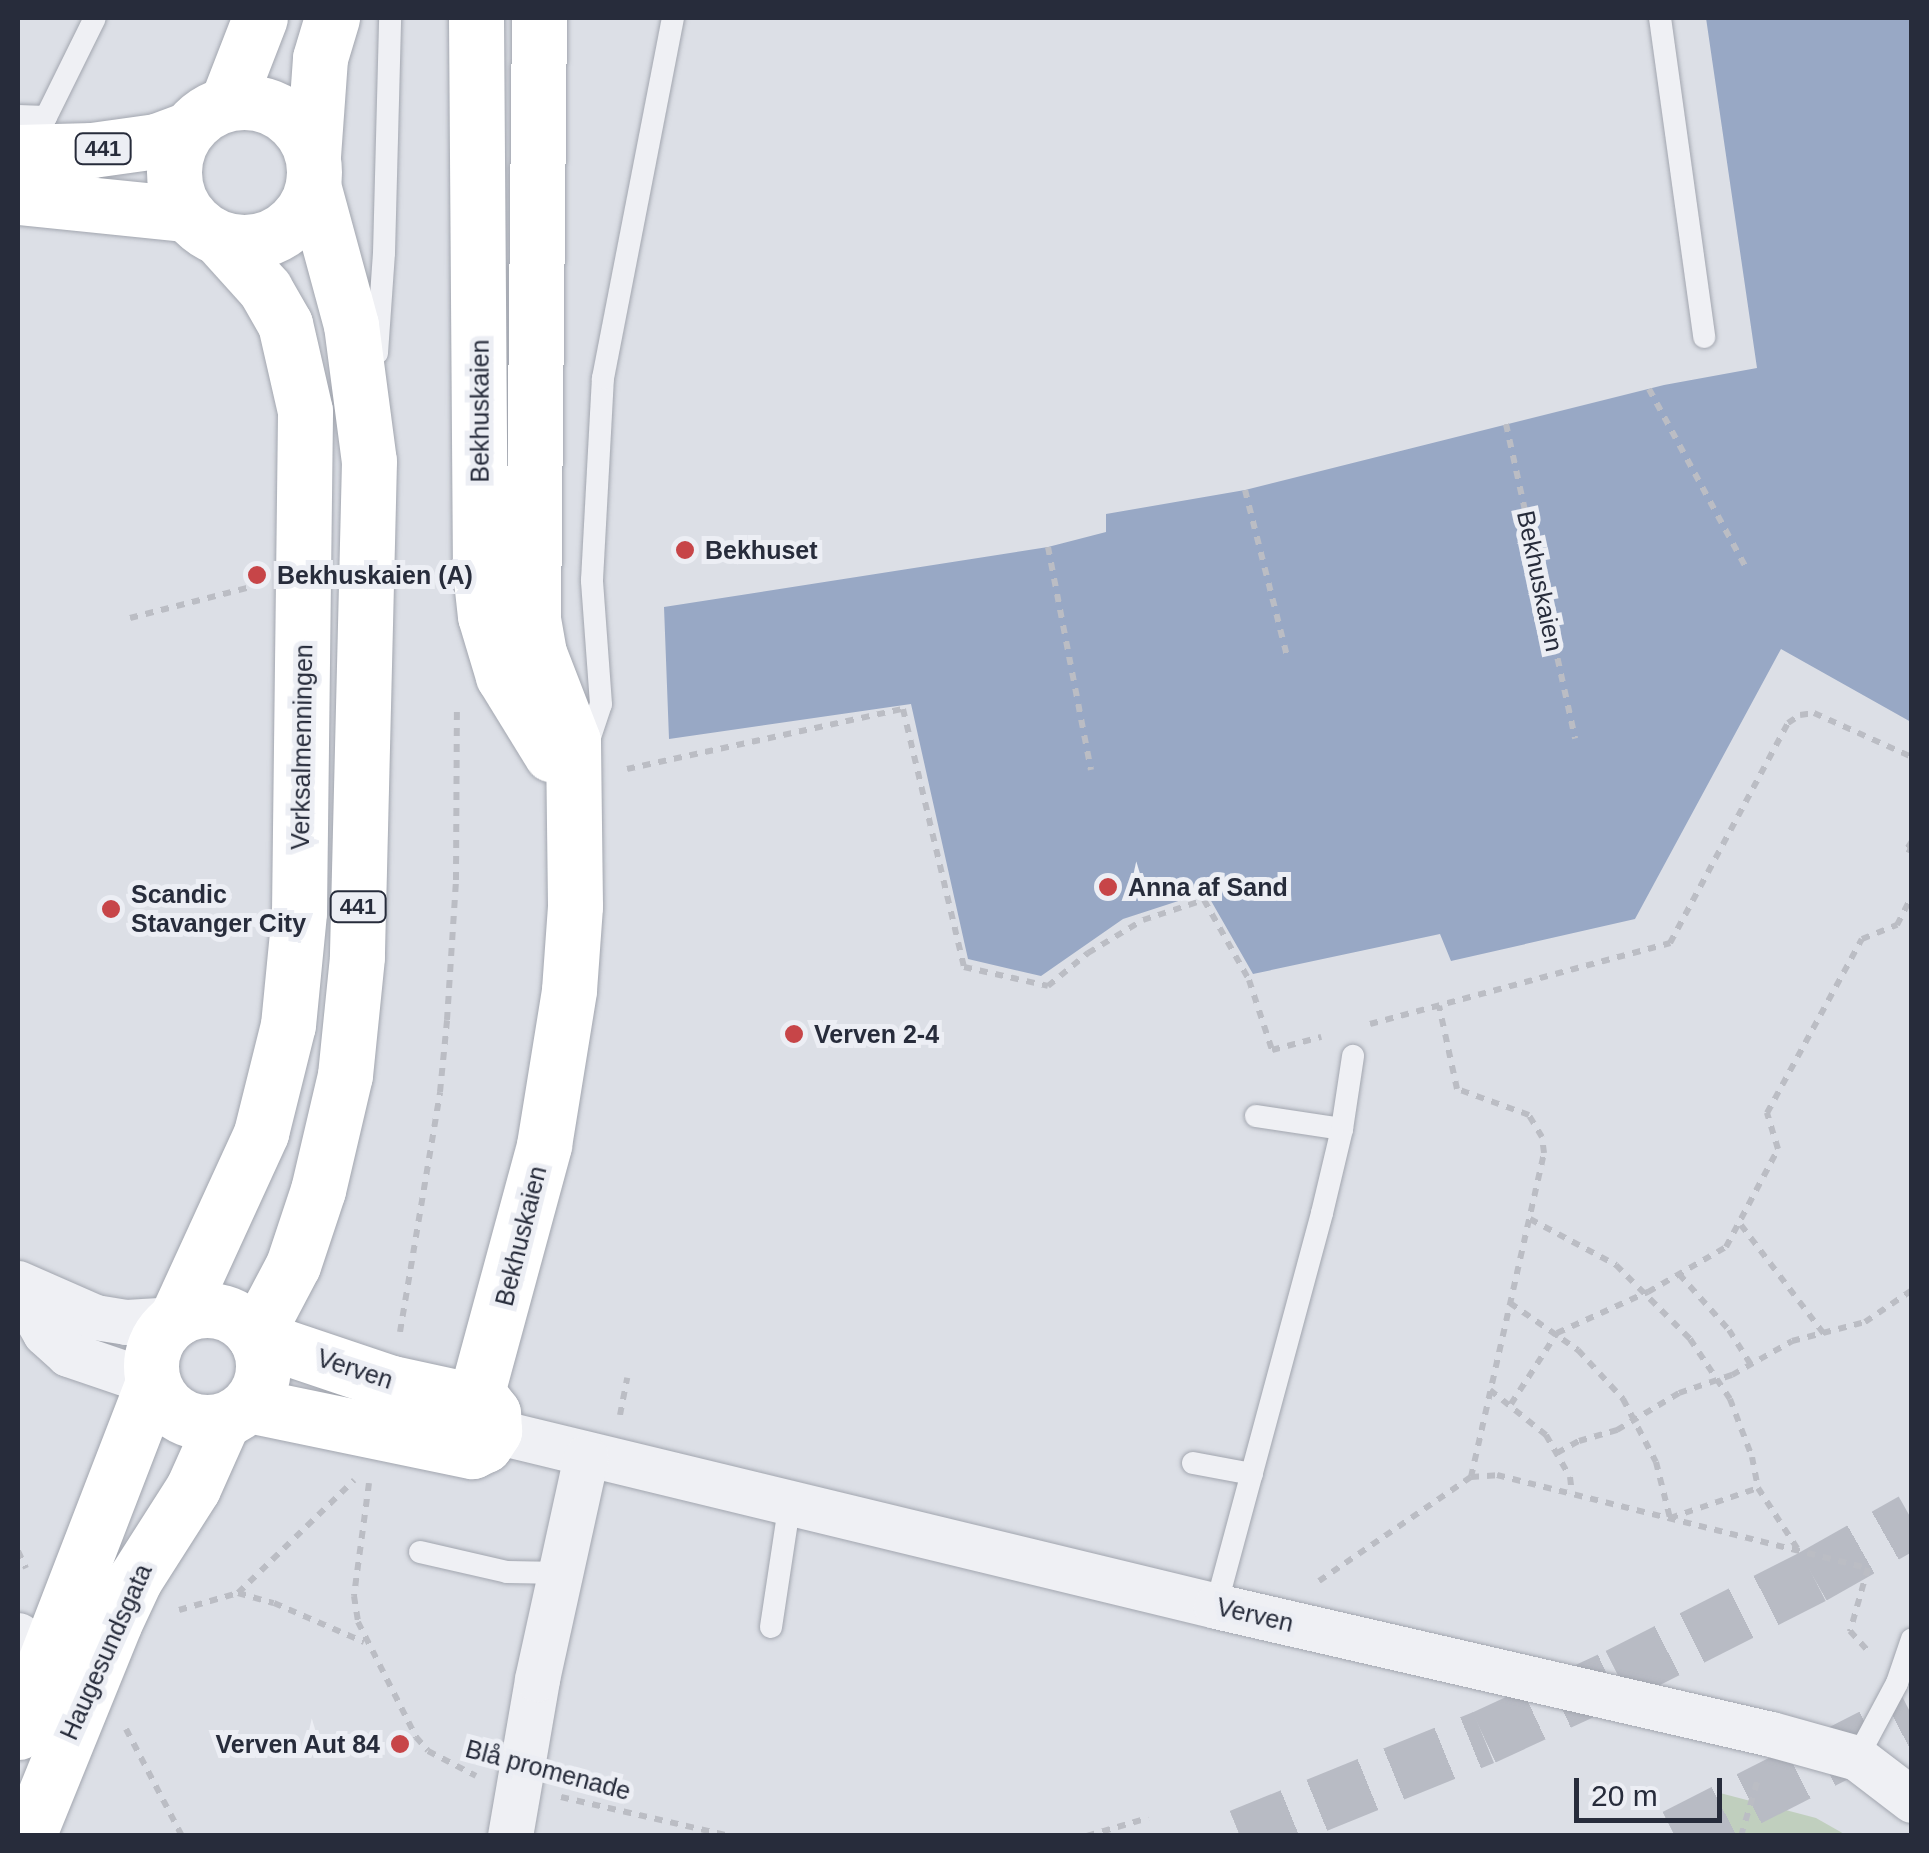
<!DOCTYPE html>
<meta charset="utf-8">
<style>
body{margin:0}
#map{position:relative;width:1929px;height:1853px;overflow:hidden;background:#dcdfe6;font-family:Helvetica,sans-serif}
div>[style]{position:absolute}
.green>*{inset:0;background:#c0cfbe}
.water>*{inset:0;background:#98a8c5}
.trunk-tunnel>*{height:55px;margin-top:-27.5px;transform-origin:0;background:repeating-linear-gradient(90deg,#b8bbc4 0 55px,transparent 0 83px)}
.path>*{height:6px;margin-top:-3px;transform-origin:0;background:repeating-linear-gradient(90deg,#bbbdc4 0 8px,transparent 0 16px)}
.roads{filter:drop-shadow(0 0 2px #a2a6af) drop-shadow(0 0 2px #a2a6af)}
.service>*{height:22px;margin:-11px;padding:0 11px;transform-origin:11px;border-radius:11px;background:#eff0f4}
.minor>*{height:45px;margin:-22.5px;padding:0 22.5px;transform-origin:22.5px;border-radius:22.5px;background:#eff0f4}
.secondary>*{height:55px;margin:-27.5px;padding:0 27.5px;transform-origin:27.5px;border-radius:27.5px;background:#fff}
.primary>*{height:55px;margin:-27.5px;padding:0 27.5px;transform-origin:27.5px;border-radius:27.5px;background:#fff}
.primary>.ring{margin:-27.5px;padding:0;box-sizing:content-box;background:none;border:55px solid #fff;border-radius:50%}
.dots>*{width:28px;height:28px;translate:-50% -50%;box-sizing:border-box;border:5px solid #eceef4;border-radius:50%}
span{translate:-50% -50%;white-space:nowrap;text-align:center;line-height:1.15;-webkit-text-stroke:10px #eceef4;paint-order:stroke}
.shield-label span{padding:2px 8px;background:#eceef4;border:2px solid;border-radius:8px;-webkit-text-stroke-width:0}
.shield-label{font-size:22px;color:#272c3b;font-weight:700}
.street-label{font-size:25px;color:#272c3b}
.poi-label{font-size:25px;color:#272c3b;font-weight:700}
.left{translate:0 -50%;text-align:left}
.right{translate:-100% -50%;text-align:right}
.frame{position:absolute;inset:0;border:20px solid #272c3b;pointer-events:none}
.scale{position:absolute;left:1574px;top:1778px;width:148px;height:45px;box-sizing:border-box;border:5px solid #272c3b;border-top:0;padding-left:12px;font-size:30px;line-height:35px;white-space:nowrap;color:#272c3b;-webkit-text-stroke:8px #eceef4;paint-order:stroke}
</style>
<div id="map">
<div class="green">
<div style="clip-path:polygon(1720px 1793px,1816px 1818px,1846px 1835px,1710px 1835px)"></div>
</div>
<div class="water">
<div style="clip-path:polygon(1706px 18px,1911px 18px,1911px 722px,1781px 649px,1635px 919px,1451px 961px,1440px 934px,1253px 974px,1206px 892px,1123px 919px,1041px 976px,968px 959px,911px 704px,669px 739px,664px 607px,1048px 547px,1106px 532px,1106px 514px,1245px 490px,1664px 385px,1757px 368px)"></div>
</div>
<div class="trunk-tunnel">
<div style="left:1240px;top:1836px;width:263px;rotate:-22.1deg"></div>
<div style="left:1484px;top:1737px;width:148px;rotate:-24.8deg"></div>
<div style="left:1618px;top:1675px;width:219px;rotate:-26.9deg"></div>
<div style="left:1813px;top:1576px;width:114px;rotate:-29.5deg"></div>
<div style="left:1675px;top:1836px;width:266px;rotate:-27deg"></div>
</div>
<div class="path">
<div style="left:1649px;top:389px;width:201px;rotate:61.5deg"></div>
<div style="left:1506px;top:424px;width:322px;rotate:77.6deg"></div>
<div style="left:1245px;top:490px;width:175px;rotate:75.8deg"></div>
<div style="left:1048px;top:547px;width:227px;rotate:79.1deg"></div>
<div style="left:130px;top:618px;width:125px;rotate:-14.4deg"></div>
<div style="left:627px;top:769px;width:282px;rotate:-12.3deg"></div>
<div style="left:903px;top:709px;width:265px;rotate:76.7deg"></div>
<div style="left:964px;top:967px;width:86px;rotate:12.7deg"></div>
<div style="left:1048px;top:986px;width:52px;rotate:-39.5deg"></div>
<div style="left:1088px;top:953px;width:64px;rotate:-31deg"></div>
<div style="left:1143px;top:920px;width:64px;rotate:-18.2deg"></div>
<div style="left:1204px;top:900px;width:92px;rotate:60.6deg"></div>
<div style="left:1249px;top:980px;width:74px;rotate:71.8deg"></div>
<div style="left:1272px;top:1050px;width:51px;rotate:-14.9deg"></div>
<div style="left:1912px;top:841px;width:9px;rotate:122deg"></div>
<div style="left:1907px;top:849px;width:5px;rotate:22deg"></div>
<div style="left:1370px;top:1024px;width:311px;rotate:-15.1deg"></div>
<div style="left:1670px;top:943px;width:250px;rotate:-61.8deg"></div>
<div style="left:1788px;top:723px;width:14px;rotate:-34deg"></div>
<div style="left:1800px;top:715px;width:14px;rotate:-8deg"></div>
<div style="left:1814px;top:713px;width:107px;rotate:24.2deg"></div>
<div style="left:1530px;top:1219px;width:98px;rotate:28.1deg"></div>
<div style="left:1616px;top:1265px;width:105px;rotate:45deg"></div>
<div style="left:1690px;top:1339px;width:72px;rotate:56.3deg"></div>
<div style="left:1730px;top:1399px;width:62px;rotate:69.2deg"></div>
<div style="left:1752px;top:1457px;width:32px;rotate:79deg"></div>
<div style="left:1758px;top:1488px;width:72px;rotate:57deg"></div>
<div style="left:1741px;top:1225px;width:137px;rotate:52.7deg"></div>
<div style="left:1679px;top:1274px;width:75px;rotate:48.2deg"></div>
<div style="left:1729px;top:1330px;width:41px;rotate:57.8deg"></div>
<div style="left:1510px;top:1303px;width:83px;rotate:34.7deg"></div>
<div style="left:1578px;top:1350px;width:67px;rotate:47.4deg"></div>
<div style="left:1623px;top:1399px;width:71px;rotate:62.4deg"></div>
<div style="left:1656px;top:1462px;width:58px;rotate:76deg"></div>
<div style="left:1670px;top:1518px;width:93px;rotate:-18.8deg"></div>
<div style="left:400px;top:1332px;width:243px;rotate:-80.5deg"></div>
<div style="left:440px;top:1092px;width:72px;rotate:-84.4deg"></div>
<div style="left:447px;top:1020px;width:140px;rotate:-86.3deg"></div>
<div style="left:456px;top:880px;width:176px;rotate:-89.7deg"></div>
<div style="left:1490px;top:1390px;width:72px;rotate:38.8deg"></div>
<div style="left:1546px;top:1435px;width:48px;rotate:60.3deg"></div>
<div style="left:1570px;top:1477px;width:16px;rotate:83deg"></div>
<div style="left:1511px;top:1404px;width:85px;rotate:-57.1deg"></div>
<div style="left:1557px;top:1333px;width:100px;rotate:-24.3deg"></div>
<div style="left:1648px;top:1292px;width:90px;rotate:-30deg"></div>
<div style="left:1726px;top:1247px;width:111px;rotate:-62deg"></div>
<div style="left:1778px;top:1149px;width:38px;rotate:-107deg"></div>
<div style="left:1767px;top:1113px;width:198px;rotate:-61.4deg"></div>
<div style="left:1862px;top:939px;width:38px;rotate:-22deg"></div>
<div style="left:1897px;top:925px;width:33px;rotate:-63deg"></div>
<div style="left:620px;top:1415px;width:38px;rotate:-79deg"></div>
<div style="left:1557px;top:1453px;width:25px;rotate:-29deg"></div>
<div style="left:1579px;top:1441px;width:40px;rotate:-16deg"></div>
<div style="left:1617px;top:1430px;width:72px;rotate:-30.8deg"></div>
<div style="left:1679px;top:1393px;width:56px;rotate:-18.8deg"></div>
<div style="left:1732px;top:1375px;width:69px;rotate:-29.5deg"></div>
<div style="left:1792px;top:1341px;width:75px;rotate:-14.6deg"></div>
<div style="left:1865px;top:1322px;width:57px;rotate:-34.2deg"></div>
<div style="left:1471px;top:1477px;width:26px;rotate:-4deg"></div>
<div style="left:1497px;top:1475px;width:382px;rotate:14.1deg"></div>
<div style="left:1868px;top:1568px;width:66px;rotate:105.9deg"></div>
<div style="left:1850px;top:1631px;width:28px;rotate:48deg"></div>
<div style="left:369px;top:1483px;width:114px;rotate:97.6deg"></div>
<div style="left:354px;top:1596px;width:26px;rotate:81deg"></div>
<div style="left:358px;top:1622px;width:129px;rotate:63.2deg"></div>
<div style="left:416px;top:1737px;width:18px;rotate:49deg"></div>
<div style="left:428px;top:1751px;width:54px;rotate:27.5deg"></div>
<div style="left:18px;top:1551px;width:19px;rotate:65deg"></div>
<div style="left:1319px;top:1581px;width:184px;rotate:-34.4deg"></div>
<div style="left:1471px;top:1477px;width:332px;rotate:-77.3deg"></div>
<div style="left:1544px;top:1153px;width:16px;rotate:-97deg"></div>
<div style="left:1542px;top:1137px;width:26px;rotate:-121deg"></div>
<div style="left:1529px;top:1115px;width:77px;rotate:-160.1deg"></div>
<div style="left:1457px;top:1089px;width:85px;rotate:-102.2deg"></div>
<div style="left:238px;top:1593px;width:162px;rotate:-44.2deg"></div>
<div style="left:179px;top:1610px;width:61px;rotate:-16.1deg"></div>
<div style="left:238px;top:1593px;width:37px;rotate:16deg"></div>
<div style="left:274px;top:1603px;width:98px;rotate:23.4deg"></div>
<div style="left:126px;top:1729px;width:121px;rotate:62.4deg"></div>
<div style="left:561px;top:1797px;width:173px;rotate:13deg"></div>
<div style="left:1087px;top:1836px;width:64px;rotate:-16.4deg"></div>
<div style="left:1741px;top:1836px;width:59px;rotate:-73.4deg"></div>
</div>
<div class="roads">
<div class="service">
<div style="left:1660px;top:18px;width:322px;rotate:82.1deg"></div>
<div style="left:18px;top:116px;width:28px;rotate:2deg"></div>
<div style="left:46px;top:117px;width:110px;rotate:-63.7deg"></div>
<div style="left:377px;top:353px;width:100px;rotate:-86deg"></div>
<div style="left:384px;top:253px;width:235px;rotate:-88.5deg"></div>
<div style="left:586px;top:749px;width:47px;rotate:-71.6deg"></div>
<div style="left:601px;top:704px;width:124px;rotate:-94.2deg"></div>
<div style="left:592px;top:580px;width:202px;rotate:-86.9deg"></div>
<div style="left:603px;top:378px;width:367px;rotate:-79deg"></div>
<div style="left:1256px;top:1116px;width:87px;rotate:8.6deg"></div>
<div style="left:1193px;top:1463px;width:60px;rotate:10.6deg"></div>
<div style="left:420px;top:1552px;width:89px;rotate:12.9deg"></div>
<div style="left:507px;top:1572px;width:56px;rotate:1deg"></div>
<div style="left:1216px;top:1606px;width:407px;rotate:-74.9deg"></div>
<div style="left:1322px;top:1213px;width:86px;rotate:-76.6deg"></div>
<div style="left:1342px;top:1129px;width:74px;rotate:-81.4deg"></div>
<div style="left:771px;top:1627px;width:127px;rotate:-81.4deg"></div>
<div style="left:1857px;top:1758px;width:85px;rotate:-61.9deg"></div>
<div style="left:1897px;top:1683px;width:46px;rotate:-71.2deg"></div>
</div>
<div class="minor">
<div style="left:18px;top:1283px;width:84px;rotate:23.8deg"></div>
<div style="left:95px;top:1317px;width:31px;rotate:9deg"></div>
<div style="left:126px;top:1322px;width:50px;rotate:-3.4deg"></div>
<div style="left:18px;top:1286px;width:54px;rotate:60.1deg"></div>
<div style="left:45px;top:1333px;width:31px;rotate:42deg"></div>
<div style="left:68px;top:1354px;width:90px;rotate:18.8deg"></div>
<div style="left:494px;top:1431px;width:743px;rotate:13.62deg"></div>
<div style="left:1216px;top:1606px;width:570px;rotate:12.99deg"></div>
<div style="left:1771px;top:1734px;width:89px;rotate:15.6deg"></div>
<div style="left:1857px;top:1758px;width:69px;rotate:37.4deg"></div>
<div style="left:18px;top:1635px;width:3px;rotate:90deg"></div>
<div style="left:510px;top:1836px;width:159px;rotate:-80.2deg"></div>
<div style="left:537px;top:1679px;width:227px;rotate:-77.6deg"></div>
</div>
<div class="secondary">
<div style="left:227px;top:103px;width:91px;rotate:-68.8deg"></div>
<div style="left:313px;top:156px;width:98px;rotate:-85.9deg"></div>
<div style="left:320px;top:58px;width:42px;rotate:-73.3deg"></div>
<div style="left:18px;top:1732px;width:374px;rotate:-68.9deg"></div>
<div style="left:28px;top:1836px;width:229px;rotate:-67.9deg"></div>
<div style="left:114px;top:1624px;width:50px;rotate:-65deg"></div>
<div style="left:135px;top:1579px;width:108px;rotate:-57.5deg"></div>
<div style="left:193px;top:1488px;width:73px;rotate:-65.9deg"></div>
</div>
<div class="primary">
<div style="left:476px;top:18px;width:553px;rotate:89.59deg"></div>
<div style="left:480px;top:571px;width:45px;rotate:83.7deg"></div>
<div style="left:485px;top:616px;width:63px;rotate:73.3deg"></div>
<div style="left:503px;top:676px;width:92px;rotate:58.4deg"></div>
<div class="ring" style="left:174px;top:102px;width:85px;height:85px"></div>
<div style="left:18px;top:152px;width:74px;rotate:-1.5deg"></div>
<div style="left:92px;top:150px;width:65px;rotate:-8deg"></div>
<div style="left:156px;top:141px;width:33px;rotate:-20deg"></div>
<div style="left:313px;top:185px;width:145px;rotate:74.8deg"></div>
<div style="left:351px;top:325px;width:137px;rotate:82.5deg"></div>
<div style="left:369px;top:461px;width:496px;rotate:91.4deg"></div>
<div style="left:357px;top:957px;width:119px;rotate:95.8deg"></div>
<div style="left:345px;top:1075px;width:118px;rotate:103.2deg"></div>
<div style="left:318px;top:1190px;width:79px;rotate:108.4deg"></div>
<div style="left:293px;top:1265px;width:81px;rotate:117.8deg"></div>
<div style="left:255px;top:1337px;width:145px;rotate:18.6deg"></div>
<div style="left:392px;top:1383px;width:66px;rotate:12.2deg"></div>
<div style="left:18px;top:197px;width:169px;rotate:5.8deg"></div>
<div class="ring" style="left:151px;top:1310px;width:57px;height:57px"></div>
<div style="left:176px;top:1319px;width:205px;rotate:-65.4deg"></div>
<div style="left:261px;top:1133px;width:111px;rotate:-76deg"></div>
<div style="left:288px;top:1025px;width:114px;rotate:-84.4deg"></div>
<div style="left:299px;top:912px;width:501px;rotate:-89.31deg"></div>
<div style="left:305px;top:411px;width:89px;rotate:-102.9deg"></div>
<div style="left:285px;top:324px;width:40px;rotate:-119.7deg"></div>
<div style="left:265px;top:289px;width:67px;rotate:-132deg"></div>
<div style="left:476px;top:1396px;width:260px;rotate:-74.8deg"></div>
<div style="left:544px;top:1145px;width:157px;rotate:-80.8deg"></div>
<div style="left:569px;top:990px;width:84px;rotate:-85.9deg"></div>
<div style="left:575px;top:906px;width:165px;rotate:-90.7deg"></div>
<div style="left:573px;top:741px;width:94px;rotate:-111.1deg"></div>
<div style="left:539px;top:653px;width:36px;rotate:-100deg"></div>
<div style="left:533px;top:618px;width:600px;rotate:-89.43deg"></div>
<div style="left:249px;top:1405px;width:228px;rotate:11.7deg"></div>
<div style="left:472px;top:1451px;width:14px;rotate:-25deg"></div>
<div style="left:485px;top:1445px;width:17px;rotate:-57deg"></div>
<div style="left:494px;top:1431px;width:18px;rotate:-93deg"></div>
<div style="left:493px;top:1413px;width:16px;rotate:-128deg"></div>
<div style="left:483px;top:1400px;width:18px;rotate:-161deg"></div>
<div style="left:466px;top:1394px;width:27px;rotate:144deg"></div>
<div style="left:444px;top:1410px;width:21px;rotate:98deg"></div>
<div style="left:441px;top:1431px;width:17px;rotate:57deg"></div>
</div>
</div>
<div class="dots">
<div style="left:685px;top:550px;background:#c74548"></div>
<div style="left:257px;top:575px;background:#c74548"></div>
<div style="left:1108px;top:887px;background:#c74548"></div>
<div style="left:111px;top:909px;background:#c74548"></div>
<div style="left:794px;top:1034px;background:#c74548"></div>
<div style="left:400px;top:1744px;background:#c74548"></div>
</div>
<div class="shield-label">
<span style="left:103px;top:149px">441</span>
<span style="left:358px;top:907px">441</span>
</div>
<div class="street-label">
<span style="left:480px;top:411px;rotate:-90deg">Bekhuskaien</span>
<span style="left:1540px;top:581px;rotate:78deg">Bekhuskaien</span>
<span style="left:302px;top:747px;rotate:-89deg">Verksalmenningen</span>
<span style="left:521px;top:1236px;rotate:-76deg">Bekhuskaien</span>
<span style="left:355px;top:1369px;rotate:18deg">Verven</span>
<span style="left:1255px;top:1615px;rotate:13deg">Verven</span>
<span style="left:106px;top:1652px;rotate:-66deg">Haugesundsgata</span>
<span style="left:548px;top:1770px;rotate:15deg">Blå promenade</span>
</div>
<div class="poi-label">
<span class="left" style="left:705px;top:550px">Bekhuset</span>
<span class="left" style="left:277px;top:575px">Bekhuskaien (A)</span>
<span class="left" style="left:1128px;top:887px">Anna af Sand</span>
<span class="left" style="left:131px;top:909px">Scandic<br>Stavanger City</span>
<span class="left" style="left:814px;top:1034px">Verven 2-4</span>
<span class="right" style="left:380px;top:1744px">Verven Aut 84</span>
</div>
<div class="frame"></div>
<div class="scale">20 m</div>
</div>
